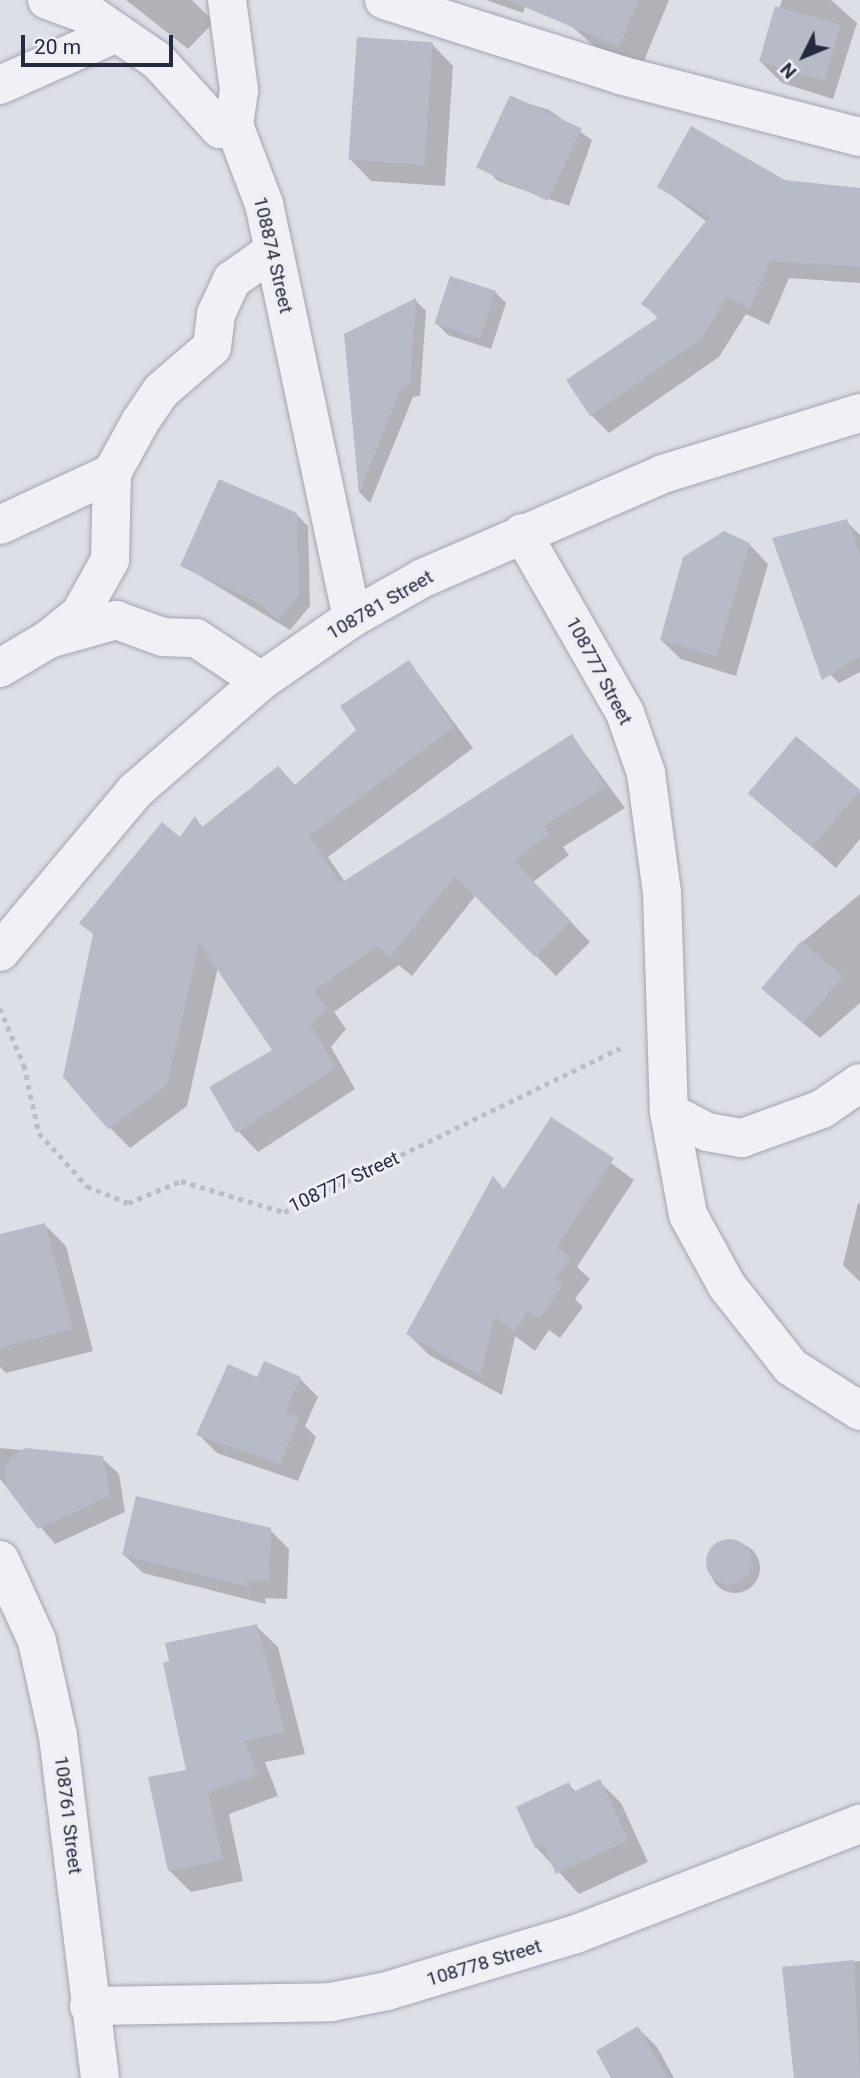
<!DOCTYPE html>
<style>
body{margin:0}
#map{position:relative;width:860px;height:2078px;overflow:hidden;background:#dddfe7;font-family:Roboto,sans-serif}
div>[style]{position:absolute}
.shadow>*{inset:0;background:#0003}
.round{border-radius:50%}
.building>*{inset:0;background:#b7bac7;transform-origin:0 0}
.path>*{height:4.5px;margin-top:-2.25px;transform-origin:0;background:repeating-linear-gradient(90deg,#bbbdc6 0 5px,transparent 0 10px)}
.roads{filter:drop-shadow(0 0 2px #a2a5b1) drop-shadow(0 0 2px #a2a5b1)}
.minor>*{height:38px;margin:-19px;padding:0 19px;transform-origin:19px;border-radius:19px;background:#f0f1f6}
span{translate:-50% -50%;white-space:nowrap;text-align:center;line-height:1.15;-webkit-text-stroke:6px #edeff5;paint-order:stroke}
.street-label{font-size:19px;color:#262a3e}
.north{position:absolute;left:769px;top:21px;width:70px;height:70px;-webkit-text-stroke:5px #edeff5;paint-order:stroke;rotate:227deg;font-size:19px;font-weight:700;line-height:28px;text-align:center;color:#262a3e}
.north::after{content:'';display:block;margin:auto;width:24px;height:32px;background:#262a3e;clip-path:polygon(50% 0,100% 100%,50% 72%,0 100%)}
.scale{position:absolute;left:21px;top:35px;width:152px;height:32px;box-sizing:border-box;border:4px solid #262a3e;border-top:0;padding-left:9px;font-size:21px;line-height:24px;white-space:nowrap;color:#262a3e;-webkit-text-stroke:5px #edeff5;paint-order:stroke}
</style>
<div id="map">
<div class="shadow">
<div style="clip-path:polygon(126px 0,192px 0,214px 22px,188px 49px)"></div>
<div style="clip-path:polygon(486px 0,527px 0,523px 13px)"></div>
<div style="clip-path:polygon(550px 0,669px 0,641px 68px,599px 50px,547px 5px)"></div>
<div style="clip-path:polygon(782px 0,831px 0,857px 23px,833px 99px,782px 83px,761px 62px)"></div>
<div style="clip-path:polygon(432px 44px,453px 66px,445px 186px,371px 181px,350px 159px)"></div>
<div style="clip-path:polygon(511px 98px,549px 110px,592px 140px,569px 206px,498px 181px,487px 170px)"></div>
<div style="clip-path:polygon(784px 181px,860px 189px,860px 283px,789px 278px,769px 325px,746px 314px,719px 357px,609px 433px,591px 415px,659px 319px,644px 304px,707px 222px,659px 186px)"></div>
<div style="clip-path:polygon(495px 292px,506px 303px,491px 349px,448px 335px,437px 324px)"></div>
<div style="clip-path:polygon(415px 300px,426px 311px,420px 396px,413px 397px,370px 503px,360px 493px,346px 335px)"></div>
<div style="clip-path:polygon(296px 514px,308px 526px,310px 606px,290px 630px,182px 565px)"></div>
<div style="clip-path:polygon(846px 521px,860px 535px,860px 672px,839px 683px,817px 662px)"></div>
<div style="clip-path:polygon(749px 544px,768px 564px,736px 676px,681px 659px,661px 640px)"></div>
<div style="clip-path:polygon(409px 662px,473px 748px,328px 857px,345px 882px,572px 736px,625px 808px,563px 847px,569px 855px,533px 882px,590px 942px,556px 976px,476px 895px,412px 976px,399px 965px,334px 1012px,346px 1029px,331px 1047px,355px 1089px,258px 1152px,238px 1131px,275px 1050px,218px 967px,187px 1106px,130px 1148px,110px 1128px,95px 936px,81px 923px,162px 824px,180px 840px,195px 819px,204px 828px,296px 786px,358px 730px)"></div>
<div style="clip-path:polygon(796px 739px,860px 793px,860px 839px,836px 868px,751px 794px)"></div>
<div style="clip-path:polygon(860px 894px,860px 1003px,820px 1038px,763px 989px,800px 944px)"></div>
<div style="clip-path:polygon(552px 1119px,634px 1180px,577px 1267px,590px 1279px,575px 1299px,583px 1307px,560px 1338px,549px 1330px,535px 1351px,515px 1336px,502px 1395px,429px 1355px,408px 1334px)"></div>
<div style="clip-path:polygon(858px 1203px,860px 1204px,860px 1282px,843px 1265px)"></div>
<div style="clip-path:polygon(44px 1224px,66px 1246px,93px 1351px,6px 1373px,0 1367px,0 1235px)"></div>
<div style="clip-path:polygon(258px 1379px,300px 1379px,318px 1397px,305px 1426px,316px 1437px,298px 1481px,217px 1453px,199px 1435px)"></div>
<div style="clip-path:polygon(0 1448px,102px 1458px,119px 1474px,125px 1512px,55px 1544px,0 1479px)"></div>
<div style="clip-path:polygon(270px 1530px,289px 1549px,287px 1599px,265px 1598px,266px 1604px,143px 1573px,124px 1555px)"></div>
<div class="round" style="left:710px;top:1543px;width:50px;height:50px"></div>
<div style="clip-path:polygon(256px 1626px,278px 1647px,305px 1754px,265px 1762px,278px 1796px,229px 1814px,243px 1881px,191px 1892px,169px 1870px,188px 1771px)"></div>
<div style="clip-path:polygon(599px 1781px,621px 1803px,648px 1862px,579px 1894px,536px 1847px,518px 1808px,569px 1785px,576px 1792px)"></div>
<div style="clip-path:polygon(860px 1961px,860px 2078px,798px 2078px,784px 1969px)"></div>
<div style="clip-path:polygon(638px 2028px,657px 2047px,674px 2078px,613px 2078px)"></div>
</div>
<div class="building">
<div style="clip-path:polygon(508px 0,639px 0,619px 47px)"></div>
<div style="left:775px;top:6px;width:68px;height:58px;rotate:16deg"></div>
<div style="left:357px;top:37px;width:76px;height:123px;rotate:4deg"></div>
<div style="left:510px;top:95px;width:79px;height:80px;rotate:25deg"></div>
<div style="clip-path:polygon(691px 126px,785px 180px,860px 188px,860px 267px,770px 261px,750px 308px,727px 297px,701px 339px,590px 416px,566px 380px,659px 317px,641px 304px,709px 217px,657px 187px)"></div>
<div style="left:450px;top:276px;width:48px;height:50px;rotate:18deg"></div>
<div style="clip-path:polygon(416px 298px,410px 385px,402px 386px,359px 494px,344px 334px)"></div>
<div style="clip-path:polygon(219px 479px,297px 513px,299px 595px,278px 620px,255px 601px,180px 566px)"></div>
<div style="clip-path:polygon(847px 519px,860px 555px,860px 656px,822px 680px,772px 538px)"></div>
<div style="clip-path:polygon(724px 531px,750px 543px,717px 657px,660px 640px,683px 557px)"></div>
<div style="clip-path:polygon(409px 660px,454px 727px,309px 836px,341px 883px,572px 734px,606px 787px,544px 826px,550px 834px,514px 861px,571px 921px,535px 957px,455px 876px,390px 957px,377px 946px,314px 991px,327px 1008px,311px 1025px,336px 1068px,236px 1133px,209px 1087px,272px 1050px,199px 943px,167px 1085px,108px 1129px,63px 1077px,93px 934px,79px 923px,162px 822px,180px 837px,195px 816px,202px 827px,278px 766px,295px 785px,356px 730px,340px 706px)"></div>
<div style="left:796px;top:736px;width:84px;height:75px;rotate:40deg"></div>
<div style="left:801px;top:941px;width:55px;height:62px;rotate:40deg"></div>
<div style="clip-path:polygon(551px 1117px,614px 1158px,557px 1247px,571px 1258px,555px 1279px,563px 1285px,539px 1319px,528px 1311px,514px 1332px,494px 1317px,481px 1376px,406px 1334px,493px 1176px,504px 1189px)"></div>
<div style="clip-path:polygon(45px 1223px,73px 1329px,0 1348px,0 1234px)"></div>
<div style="clip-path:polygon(264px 1361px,301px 1377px,285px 1412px,299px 1418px,280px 1464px,196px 1435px,228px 1364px,257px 1377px)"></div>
<div style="clip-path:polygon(25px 1448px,103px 1456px,110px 1496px,38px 1529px,7px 1488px,4px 1472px,11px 1457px)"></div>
<div style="clip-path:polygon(136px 1496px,271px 1528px,269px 1581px,247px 1580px,249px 1587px,122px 1555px)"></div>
<div class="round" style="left:706px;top:1539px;width:46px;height:46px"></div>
<div style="clip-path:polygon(257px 1624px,285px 1732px,244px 1741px,258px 1775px,208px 1792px,223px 1860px,168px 1871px,148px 1777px,186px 1770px,163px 1663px,169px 1661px,165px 1643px)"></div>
<div style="clip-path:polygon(600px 1779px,628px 1840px,556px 1874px,543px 1845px,535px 1848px,516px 1807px,569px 1782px,573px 1792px)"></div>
<div style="clip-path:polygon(854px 1960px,860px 2078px,794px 2078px,782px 1967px)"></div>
<div style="clip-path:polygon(638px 2026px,668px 2078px,611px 2078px,596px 2051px)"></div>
</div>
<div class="path">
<div style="left:0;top:1008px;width:62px;rotate:67.2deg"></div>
<div style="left:24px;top:1065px;width:70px;rotate:77.6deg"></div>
<div style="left:39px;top:1133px;width:72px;rotate:47.8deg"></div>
<div style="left:87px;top:1186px;width:44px;rotate:22.5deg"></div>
<div style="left:128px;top:1203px;width:57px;rotate:-22.5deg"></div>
<div style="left:181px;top:1181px;width:108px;rotate:16.8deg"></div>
<div style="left:284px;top:1212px;width:374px;rotate:-26deg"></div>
</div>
<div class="roads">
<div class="minor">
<div style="left:47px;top:0;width:50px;rotate:19.9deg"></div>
<div style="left:94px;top:17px;width:78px;rotate:34.5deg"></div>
<div style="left:158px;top:61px;width:92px;rotate:47.6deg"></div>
<div style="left:220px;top:129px;width:15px;rotate:-16deg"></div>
<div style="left:234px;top:125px;width:85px;rotate:69.2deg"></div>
<div style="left:264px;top:204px;width:423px;rotate:78deg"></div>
<div style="left:227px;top:0;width:91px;rotate:82.4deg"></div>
<div style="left:239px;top:90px;width:35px;rotate:98deg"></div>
<div style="left:384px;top:0;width:248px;rotate:17.6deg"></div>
<div style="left:620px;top:75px;width:248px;rotate:14.5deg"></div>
<div style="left:0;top:85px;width:128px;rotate:-24deg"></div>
<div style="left:0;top:525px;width:123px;rotate:-24.9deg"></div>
<div style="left:522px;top:533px;width:207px;rotate:60.2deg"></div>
<div style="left:625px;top:713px;width:64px;rotate:70.7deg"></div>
<div style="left:646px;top:773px;width:121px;rotate:82.4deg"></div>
<div style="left:662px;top:893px;width:219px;rotate:88.2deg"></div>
<div style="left:669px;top:1112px;width:105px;rotate:79.5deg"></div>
<div style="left:688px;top:1215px;width:81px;rotate:61.2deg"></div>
<div style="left:727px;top:1286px;width:103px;rotate:51.7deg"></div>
<div style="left:791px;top:1367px;width:82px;rotate:32.5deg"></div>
<div style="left:49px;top:639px;width:40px;rotate:-39deg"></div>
<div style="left:80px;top:614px;width:62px;rotate:-60.9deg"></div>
<div style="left:110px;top:560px;width:87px;rotate:-88.7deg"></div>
<div style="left:112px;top:473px;width:58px;rotate:-61.2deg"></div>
<div style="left:140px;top:422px;width:37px;rotate:-56deg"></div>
<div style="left:161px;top:391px;width:67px;rotate:-40.8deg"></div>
<div style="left:212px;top:347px;width:33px;rotate:-83deg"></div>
<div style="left:216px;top:314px;width:38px;rotate:-65deg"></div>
<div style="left:232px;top:280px;width:50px;rotate:-35.3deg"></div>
<div style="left:0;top:668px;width:57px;rotate:-30.6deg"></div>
<div style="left:49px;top:639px;width:70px;rotate:-15.8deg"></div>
<div style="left:116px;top:620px;width:50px;rotate:19.9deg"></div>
<div style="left:163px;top:637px;width:33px;rotate:2deg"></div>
<div style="left:196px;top:638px;width:78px;rotate:33.5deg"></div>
<div style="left:0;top:952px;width:210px;rotate:-50deg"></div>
<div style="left:135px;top:791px;width:167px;rotate:-41.1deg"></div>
<div style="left:261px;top:681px;width:111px;rotate:-34.7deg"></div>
<div style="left:352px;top:618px;width:81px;rotate:-29.4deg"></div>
<div style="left:423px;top:578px;width:262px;rotate:-23.4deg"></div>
<div style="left:663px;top:474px;width:206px;rotate:-17.2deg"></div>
<div style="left:669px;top:1112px;width:43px;rotate:27.8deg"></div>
<div style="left:707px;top:1132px;width:36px;rotate:10deg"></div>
<div style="left:742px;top:1138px;width:85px;rotate:-19.9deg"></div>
<div style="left:822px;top:1109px;width:46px;rotate:-34.4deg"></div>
<div style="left:0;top:1560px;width:89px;rotate:65.4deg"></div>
<div style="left:37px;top:1641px;width:97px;rotate:77.5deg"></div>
<div style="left:58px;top:1736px;width:345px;rotate:83deg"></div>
<div style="left:89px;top:2006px;width:242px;rotate:-0.9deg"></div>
<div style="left:331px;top:2002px;width:57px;rotate:-11.1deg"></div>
<div style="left:387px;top:1991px;width:197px;rotate:-16.8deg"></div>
<div style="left:576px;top:1934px;width:305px;rotate:-21.2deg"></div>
</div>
</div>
<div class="street-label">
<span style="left:273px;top:255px;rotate:77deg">108874 Street</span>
<span style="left:380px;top:605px;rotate:-30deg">108781 Street</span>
<span style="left:599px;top:671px;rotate:62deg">108777 Street</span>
<span style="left:344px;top:1182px;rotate:-25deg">108777 Street</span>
<span style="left:68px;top:1815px;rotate:83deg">108761 Street</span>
<span style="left:484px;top:1963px;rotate:-17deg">108778 Street</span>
</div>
<div class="north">N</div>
<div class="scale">20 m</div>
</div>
